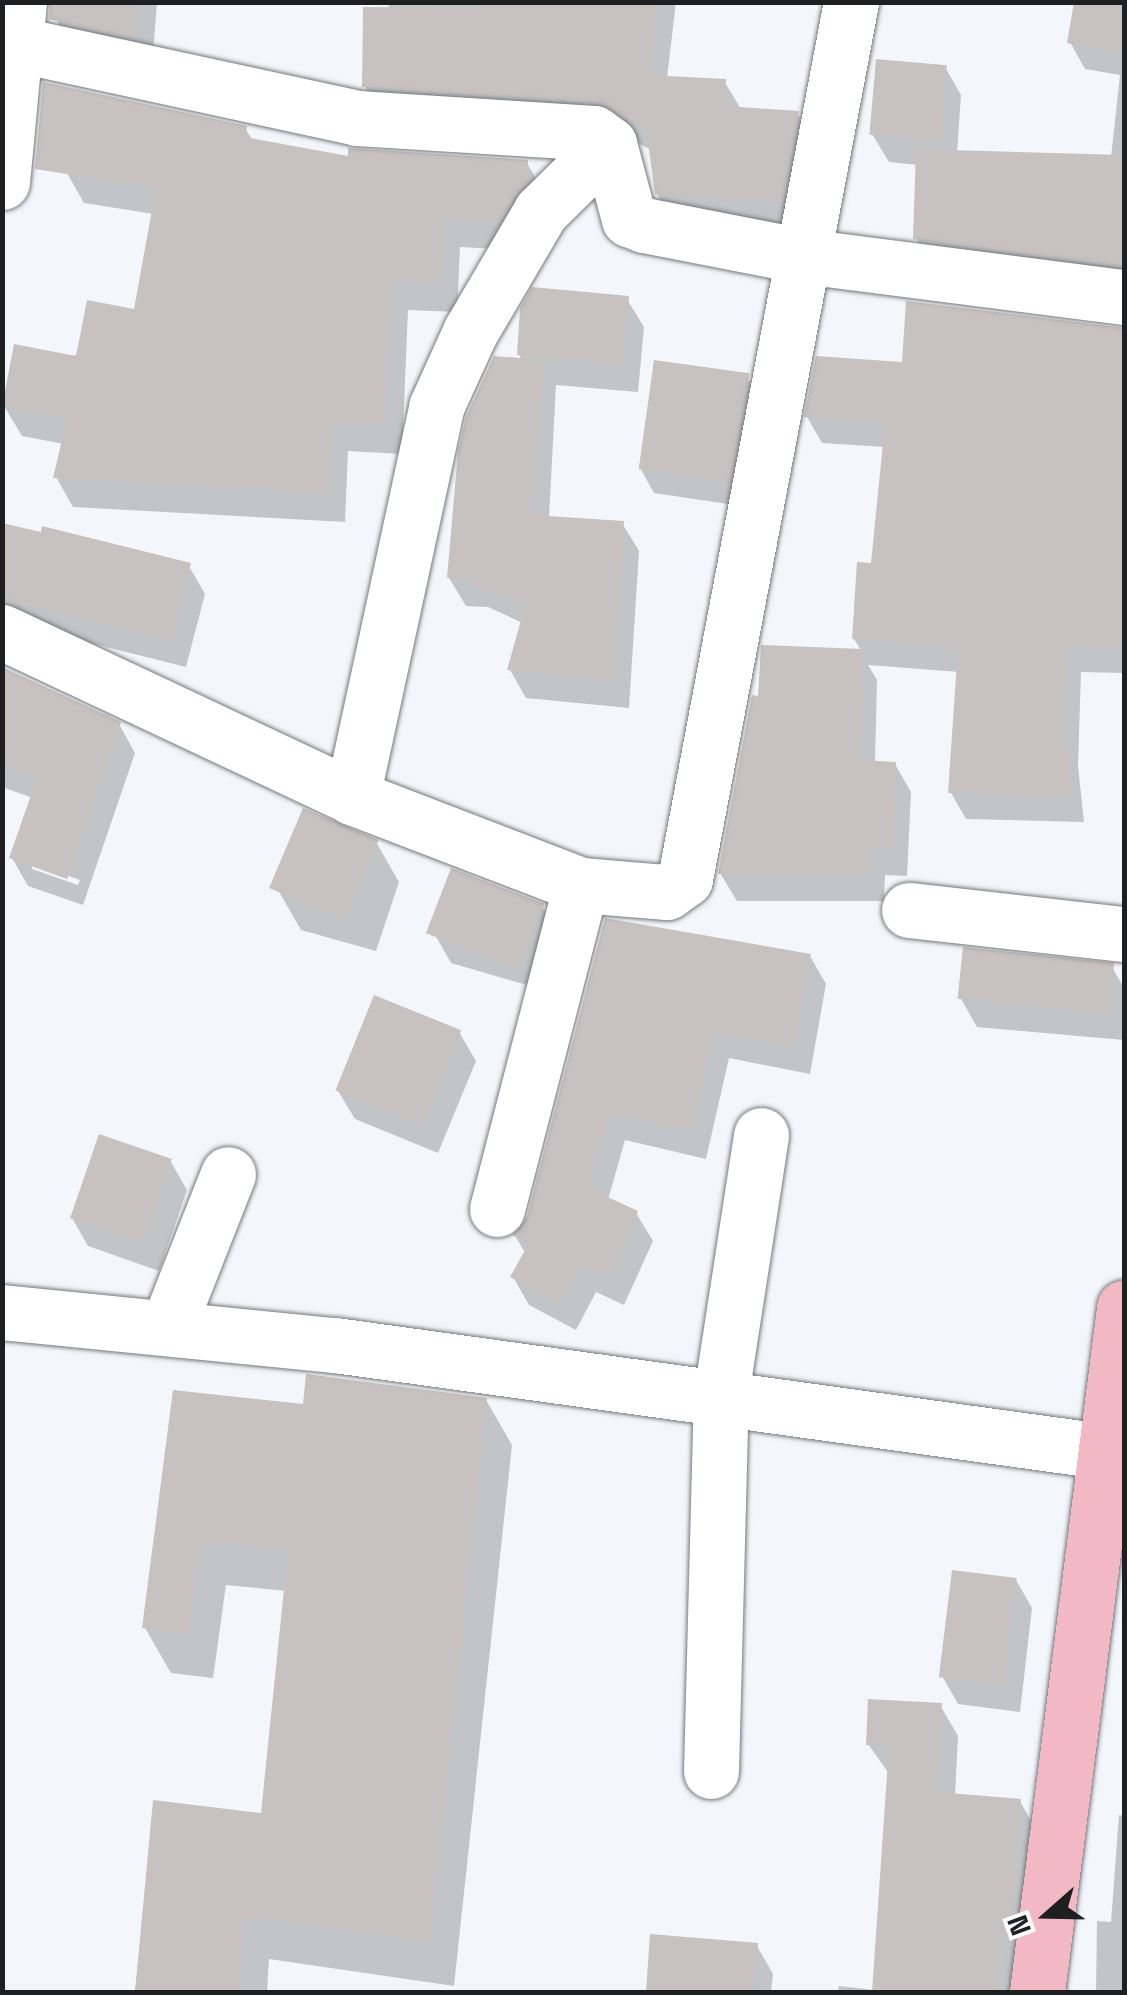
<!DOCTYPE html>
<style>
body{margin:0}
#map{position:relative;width:1127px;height:1995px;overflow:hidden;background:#f3f7fb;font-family:"Space Grotesk",sans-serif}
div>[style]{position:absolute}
.shadow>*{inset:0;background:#0003}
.building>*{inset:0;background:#c7c1c0;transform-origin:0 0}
.roads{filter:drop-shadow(0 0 2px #75787c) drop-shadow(0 0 2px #75787c)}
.minor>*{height:55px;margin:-27.5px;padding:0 27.5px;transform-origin:27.5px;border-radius:27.5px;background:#fff}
.major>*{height:55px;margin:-27.5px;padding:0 27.5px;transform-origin:27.5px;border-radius:27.5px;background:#f2b9c5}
span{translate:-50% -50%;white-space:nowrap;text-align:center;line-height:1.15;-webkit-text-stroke:8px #fff;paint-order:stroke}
.frame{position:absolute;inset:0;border:5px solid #1d1f20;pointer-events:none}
.north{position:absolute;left:997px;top:1865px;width:100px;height:100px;-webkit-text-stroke:8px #fff;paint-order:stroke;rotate:250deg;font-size:28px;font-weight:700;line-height:40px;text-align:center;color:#1d1f20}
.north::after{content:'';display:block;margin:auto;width:35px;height:45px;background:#1d1f20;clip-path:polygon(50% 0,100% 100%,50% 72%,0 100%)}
</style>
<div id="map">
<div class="shadow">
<div style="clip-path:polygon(2px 2px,157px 2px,152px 67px,69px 49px,51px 6px)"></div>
<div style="clip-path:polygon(390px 2px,676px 2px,667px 78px,724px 81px,741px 109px,797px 113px,814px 142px,797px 232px,674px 223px,657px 194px,651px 150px,615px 131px,382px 116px,365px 86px)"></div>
<div style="clip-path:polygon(1076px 2px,1124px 2px,1124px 291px,932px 266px,916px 238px,918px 165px,889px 162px,872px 134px,945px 67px,961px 95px,957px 153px,1111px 157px,1120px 75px,1085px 69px,1070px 42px)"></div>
<div style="clip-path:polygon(245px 128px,253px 141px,350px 159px,527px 163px,544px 192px,516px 250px,460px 247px,457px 312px,408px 310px,402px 454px,348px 451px,345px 522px,73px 507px,56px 477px,64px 444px,22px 436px,4px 406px,136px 312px,154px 214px,84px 203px,67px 173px)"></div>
<div style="clip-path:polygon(627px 299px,644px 327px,638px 392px,556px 385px,549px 518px,622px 523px,639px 551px,629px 708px,526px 698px,510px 670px,523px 623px,488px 607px,466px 606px,449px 578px,523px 361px,519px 355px)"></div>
<div style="clip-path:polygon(1124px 329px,1124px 673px,1081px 672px,1078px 766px,1084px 822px,966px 819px,951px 793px,959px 672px,868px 665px,877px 680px,875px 763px,895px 764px,911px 792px,907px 876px,885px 875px,884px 901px,737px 901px,720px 873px,862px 652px,854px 639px,874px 566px,885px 447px,822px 443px,807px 417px,904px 365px)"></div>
<div style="clip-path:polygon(747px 377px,761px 401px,741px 506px,654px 493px,640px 468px)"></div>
<div style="clip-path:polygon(2px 525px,189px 566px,205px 594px,186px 667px,2px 621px)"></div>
<div style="clip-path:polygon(evenodd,2px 670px,119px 724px,135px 753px,83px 905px,28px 886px,12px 858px,33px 798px,2px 787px,2px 670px,32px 863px,80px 880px,78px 885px,32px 869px,32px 863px)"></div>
<div style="clip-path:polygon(376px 842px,399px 882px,376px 951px,301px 930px,278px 890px)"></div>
<div style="clip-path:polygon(542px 906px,558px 934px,544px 990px,451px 963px,435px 935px)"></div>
<div style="clip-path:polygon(606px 921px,810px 956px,826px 984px,810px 1074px,729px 1058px,706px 1159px,625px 1140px,608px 1200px,636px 1213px,653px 1241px,624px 1305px,596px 1292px,576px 1330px,529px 1305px,513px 1277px,526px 1254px,515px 1236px,530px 1218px)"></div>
<div style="clip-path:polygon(1112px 967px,1124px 988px,1124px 1040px,977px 1027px,961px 999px)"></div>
<div style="clip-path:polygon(459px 1032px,476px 1061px,438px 1153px,355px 1119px,338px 1091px)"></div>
<div style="clip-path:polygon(171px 1162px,187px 1190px,159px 1271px,88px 1246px,72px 1218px)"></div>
<div style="clip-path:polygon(175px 1393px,305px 1407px,486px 1400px,512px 1445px,454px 1986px,269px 1959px,267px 1992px,135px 1992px,155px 1803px,263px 1816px,286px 1591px,226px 1585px,213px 1678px,171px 1673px,145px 1628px)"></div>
<div style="clip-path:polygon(1016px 1580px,1032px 1608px,1020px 1712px,958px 1704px,942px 1676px)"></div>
<div style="clip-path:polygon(940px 1705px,958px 1736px,955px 1796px,1020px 1801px,1037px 1832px,1016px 1992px,838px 1992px,839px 1986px,874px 1990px,890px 1775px,868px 1744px)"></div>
<div style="clip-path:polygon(1119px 1815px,1124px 1816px,1124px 1992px,1096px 1992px,1097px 1921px,1111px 1922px)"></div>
<div style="clip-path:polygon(652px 1937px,757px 1946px,773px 1974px,771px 1992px,648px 1992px)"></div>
</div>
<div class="building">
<div style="clip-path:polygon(50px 2px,140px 2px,135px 38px,49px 19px)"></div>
<div style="clip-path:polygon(480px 2px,657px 2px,649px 75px,726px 79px,725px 106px,799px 111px,781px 203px,655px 194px,646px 128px,597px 102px,362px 87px,363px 7px,480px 8px)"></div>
<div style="clip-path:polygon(1074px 2px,1124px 2px,1124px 53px,1067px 43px)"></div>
<div style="left:876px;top:59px;width:71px;height:76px;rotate:5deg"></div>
<div style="clip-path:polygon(43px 82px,247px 126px,245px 137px,348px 156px,348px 148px,528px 160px,527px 181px,499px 221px,444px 218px,442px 283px,392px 281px,386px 425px,332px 422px,329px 493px,53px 478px,67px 419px,2px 407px,14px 344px,76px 356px,87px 300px,134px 309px,156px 188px,35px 169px)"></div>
<div style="clip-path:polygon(916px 149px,1124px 155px,1124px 266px,913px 239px)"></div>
<div style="clip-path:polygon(532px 287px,629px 296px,623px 365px,517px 355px,520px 308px)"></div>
<div style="clip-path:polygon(906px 301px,1124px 328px,1124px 648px,1067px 646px,1064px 748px,1070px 748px,1070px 796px,948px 793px,958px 647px,852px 639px,857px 562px,871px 563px,885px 423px,804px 417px,816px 356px,902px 362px)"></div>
<div style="clip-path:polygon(494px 356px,544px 360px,532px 515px,624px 521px,614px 681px,507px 670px,526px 602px,473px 586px,474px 580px,447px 578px,458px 452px,466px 417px)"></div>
<div style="left:654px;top:360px;width:96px;height:110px;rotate:8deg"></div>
<div style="clip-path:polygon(2px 523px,41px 532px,42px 526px,191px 563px,171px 640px,2px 598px)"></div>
<div style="clip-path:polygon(761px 645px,862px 649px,860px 760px,896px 762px,892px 849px,870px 848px,869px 874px,718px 874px,752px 695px,758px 696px)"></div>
<div style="clip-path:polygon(2px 667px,121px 722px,67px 879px,9px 858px,37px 778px,2px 765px)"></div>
<div style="left:303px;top:808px;width:82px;height:87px;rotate:23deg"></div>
<div style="left:451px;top:868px;width:100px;height:70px;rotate:21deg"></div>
<div style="clip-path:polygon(605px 918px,811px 954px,794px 1047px,714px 1032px,691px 1132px,610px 1113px,588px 1188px,638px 1211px,609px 1278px,580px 1265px,560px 1304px,510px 1277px,529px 1243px,512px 1235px,527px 1217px)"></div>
<div style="left:963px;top:947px;width:152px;height:52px;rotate:6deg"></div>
<div style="left:374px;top:995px;width:94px;height:103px;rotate:22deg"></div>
<div style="left:99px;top:1134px;width:77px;height:89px;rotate:19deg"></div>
<div style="clip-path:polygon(306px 1374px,487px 1398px,430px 1942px,245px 1916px,240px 1992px,135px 1992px,153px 1800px,261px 1813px,288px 1550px,201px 1541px,189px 1635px,142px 1628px,173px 1390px,303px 1404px)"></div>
<div style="left:952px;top:1570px;width:65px;height:108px;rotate:7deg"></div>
<div style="clip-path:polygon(868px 1699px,942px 1703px,937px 1792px,1021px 1799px,1012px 1922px,1004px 1921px,996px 1992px,872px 1992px,889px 1746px,866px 1745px)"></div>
<div style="clip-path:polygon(650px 1934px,758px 1943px,754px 1992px,646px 1992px)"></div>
</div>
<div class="roads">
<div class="minor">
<div style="left:20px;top:45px;width:345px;rotate:12.2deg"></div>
<div style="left:357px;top:118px;width:237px;rotate:3.6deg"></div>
<div style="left:594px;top:133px;width:19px;rotate:36deg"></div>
<div style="left:609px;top:144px;width:78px;rotate:75.1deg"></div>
<div style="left:629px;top:219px;width:16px;rotate:22deg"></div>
<div style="left:644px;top:225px;width:162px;rotate:11deg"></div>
<div style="left:803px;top:256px;width:324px;rotate:7.3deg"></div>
<div style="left:2px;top:182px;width:181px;rotate:-84.6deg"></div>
<div style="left:2px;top:632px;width:387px;rotate:25.2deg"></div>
<div style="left:352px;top:797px;width:245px;rotate:21deg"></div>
<div style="left:581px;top:885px;width:86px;rotate:4.7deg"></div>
<div style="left:667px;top:892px;width:22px;rotate:-36deg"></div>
<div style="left:685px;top:879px;width:893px;rotate:-79.28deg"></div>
<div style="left:352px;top:797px;width:399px;rotate:-77.8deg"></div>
<div style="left:436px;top:407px;width:82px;rotate:-65.6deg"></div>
<div style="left:470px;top:332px;width:140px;rotate:-59.6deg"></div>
<div style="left:541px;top:211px;width:95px;rotate:-44.6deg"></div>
<div style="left:909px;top:910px;width:216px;rotate:6.4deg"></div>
<div style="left:497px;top:1209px;width:335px;rotate:-75.5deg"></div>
<div style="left:2px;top:1312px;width:335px;rotate:5.7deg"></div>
<div style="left:335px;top:1345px;width:781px;rotate:7.87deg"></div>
<div style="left:169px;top:1324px;width:161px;rotate:-68.5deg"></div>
<div style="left:711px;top:1771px;width:377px;rotate:-88.5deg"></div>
<div style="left:721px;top:1394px;width:262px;rotate:-81.2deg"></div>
</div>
<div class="major">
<div style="left:1037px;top:1992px;width:690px;rotate:-82.75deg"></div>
</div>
</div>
<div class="frame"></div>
<div class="north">N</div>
</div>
